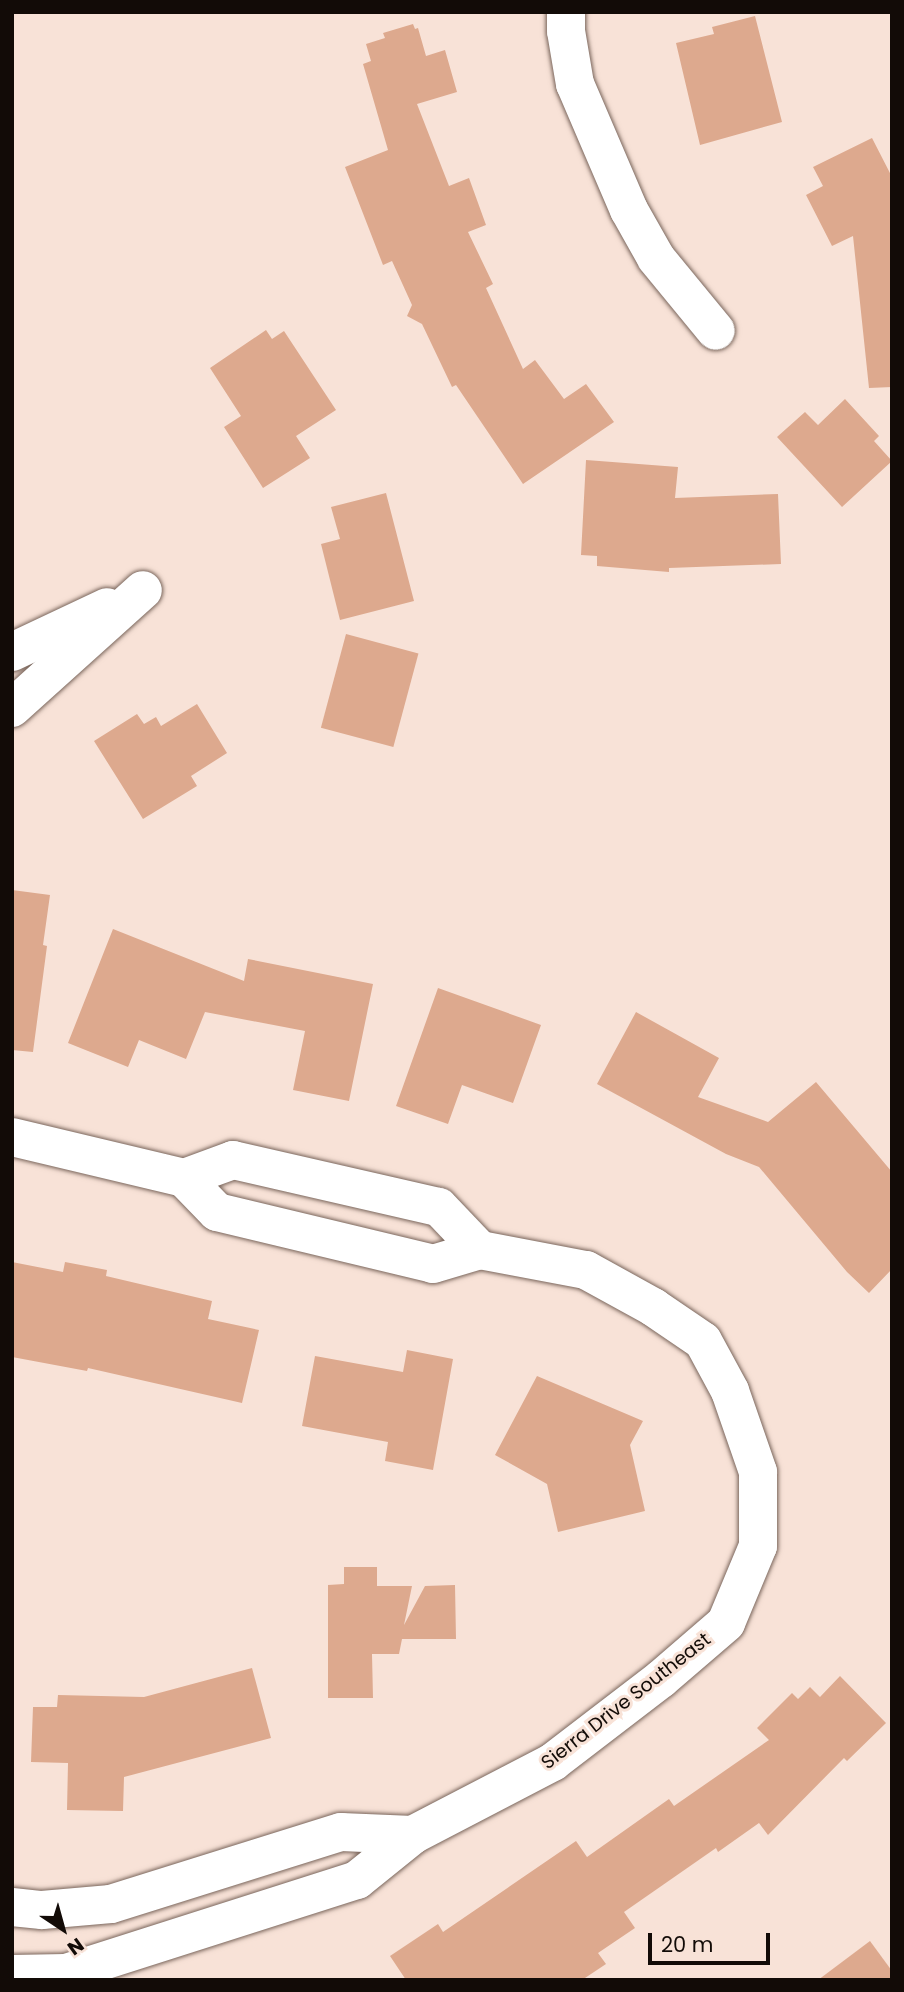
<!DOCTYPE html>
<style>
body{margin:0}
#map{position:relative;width:904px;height:1992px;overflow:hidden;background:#f8e2d7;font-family:Poppins,sans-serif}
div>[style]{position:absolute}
.building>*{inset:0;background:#dda98e;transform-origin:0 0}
.roads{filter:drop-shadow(0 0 2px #7a665c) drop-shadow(0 0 2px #7a665c)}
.minor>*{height:38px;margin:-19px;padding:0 19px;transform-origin:19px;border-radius:19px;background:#fff}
span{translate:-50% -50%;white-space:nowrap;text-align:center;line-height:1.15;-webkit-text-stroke:6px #f8e2d7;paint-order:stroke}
.street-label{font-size:19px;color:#120b07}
.frame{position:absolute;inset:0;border:14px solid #120b07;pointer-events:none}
.north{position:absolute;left:28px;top:1894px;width:70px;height:70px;-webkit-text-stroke:5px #f8e2d7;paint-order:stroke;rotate:144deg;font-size:19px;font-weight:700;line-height:28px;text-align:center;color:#120b07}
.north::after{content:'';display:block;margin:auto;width:24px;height:32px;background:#120b07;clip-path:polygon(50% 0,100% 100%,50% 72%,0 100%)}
.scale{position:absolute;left:648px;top:1933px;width:122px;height:32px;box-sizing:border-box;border:4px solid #120b07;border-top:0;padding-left:9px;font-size:21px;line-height:24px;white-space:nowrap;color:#120b07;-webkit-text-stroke:5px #f8e2d7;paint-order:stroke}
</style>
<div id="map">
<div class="building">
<div style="clip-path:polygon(755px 16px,782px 122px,700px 145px,676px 43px,714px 34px,712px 27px)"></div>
<div style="clip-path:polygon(413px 24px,415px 29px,418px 28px,426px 56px,445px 50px,457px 92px,417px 104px,449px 186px,469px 178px,486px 225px,468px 232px,493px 284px,486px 288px,523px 369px,535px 360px,564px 399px,586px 384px,614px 422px,523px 484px,456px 385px,452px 387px,422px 324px,407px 316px,412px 305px,392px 261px,383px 265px,345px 167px,388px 150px,363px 64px,371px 61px,366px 44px,385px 38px,383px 33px)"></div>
<div style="clip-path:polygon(872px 138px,892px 177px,892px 387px,869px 388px,853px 236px,832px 246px,806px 195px,823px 186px,813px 167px)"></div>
<div style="clip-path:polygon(266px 330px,272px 339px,284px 331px,336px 410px,296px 436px,310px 458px,263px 488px,224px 427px,241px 416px,210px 368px)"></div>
<div style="clip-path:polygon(845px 399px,879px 436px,874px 441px,892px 461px,842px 507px,777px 437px,805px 412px,818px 425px)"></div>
<div style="clip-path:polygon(586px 460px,678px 467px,675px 498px,778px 494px,781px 564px,669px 568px,669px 572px,597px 566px,597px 556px,581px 555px)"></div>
<div style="clip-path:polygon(386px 493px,414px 601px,340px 620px,321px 544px,340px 539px,331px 507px)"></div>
<div style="left:346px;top:634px;width:75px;height:97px;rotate:15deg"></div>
<div style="clip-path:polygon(197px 704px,227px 753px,191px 776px,197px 786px,143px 819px,94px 741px,137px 714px,144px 724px,156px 717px,161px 726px)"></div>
<div style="clip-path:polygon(12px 890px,50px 895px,43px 945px,47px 946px,33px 1052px,12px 1050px)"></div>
<div style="clip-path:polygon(113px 929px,244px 981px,248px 959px,373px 984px,349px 1101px,293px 1090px,305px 1031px,205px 1012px,186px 1059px,139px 1040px,128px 1067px,68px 1043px)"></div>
<div style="clip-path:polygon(438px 988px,541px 1025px,513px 1103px,462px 1085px,448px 1124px,396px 1106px)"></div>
<div style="clip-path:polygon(636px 1012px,719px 1058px,698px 1097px,768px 1122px,816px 1082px,892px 1172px,892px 1269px,869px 1293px,847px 1272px,759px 1167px,726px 1154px,597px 1084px)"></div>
<div style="clip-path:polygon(12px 1262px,63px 1272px,65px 1262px,107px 1270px,106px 1276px,212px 1301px,208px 1319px,259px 1330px,242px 1403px,88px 1368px,87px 1371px,12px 1357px)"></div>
<div style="clip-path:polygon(407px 1350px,453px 1359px,433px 1470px,385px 1461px,388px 1442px,302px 1426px,315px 1356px,403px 1372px)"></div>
<div style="clip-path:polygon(537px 1376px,643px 1421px,630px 1445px,645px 1511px,558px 1532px,547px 1484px,495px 1455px)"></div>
<div style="clip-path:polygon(344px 1567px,377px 1567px,377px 1586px,412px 1586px,404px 1625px,425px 1586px,455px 1585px,456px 1639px,402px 1639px,399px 1654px,372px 1654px,373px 1698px,328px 1698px,328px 1585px,344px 1584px)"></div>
<div style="clip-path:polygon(252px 1668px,271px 1738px,124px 1777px,123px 1811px,67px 1810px,68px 1763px,31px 1762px,33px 1707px,57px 1707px,58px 1695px,144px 1697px)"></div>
<div style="clip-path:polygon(840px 1676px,886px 1723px,847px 1761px,844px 1758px,768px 1835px,759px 1823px,718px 1852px,716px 1848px,624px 1912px,635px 1928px,598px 1953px,606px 1964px,582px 1980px,406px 1980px,390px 1956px,438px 1924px,443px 1932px,576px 1841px,587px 1857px,669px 1799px,674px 1806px,769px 1740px,757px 1728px,792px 1693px,798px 1699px,810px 1687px,820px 1697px)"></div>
<div style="clip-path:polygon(870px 1941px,892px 1971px,892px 1980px,818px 1980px)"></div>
</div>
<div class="roads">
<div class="minor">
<div style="left:566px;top:12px;width:19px;rotate:90deg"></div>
<div style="left:566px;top:31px;width:54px;rotate:80.4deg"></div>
<div style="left:575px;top:84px;width:137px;rotate:66.8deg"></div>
<div style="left:629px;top:210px;width:55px;rotate:60.6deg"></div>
<div style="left:656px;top:258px;width:94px;rotate:50.6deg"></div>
<div style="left:12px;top:652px;width:105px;rotate:-25.3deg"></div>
<div style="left:12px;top:708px;width:176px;rotate:-42deg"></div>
<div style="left:12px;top:1137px;width:177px;rotate:13.4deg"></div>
<div style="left:184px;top:1178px;width:47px;rotate:45.9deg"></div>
<div style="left:217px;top:1212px;width:222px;rotate:13.5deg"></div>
<div style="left:433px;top:1264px;width:49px;rotate:-16.6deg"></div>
<div style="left:480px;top:1250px;width:108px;rotate:10.7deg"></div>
<div style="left:586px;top:1270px;width:77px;rotate:28.9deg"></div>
<div style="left:653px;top:1307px;width:60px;rotate:34.2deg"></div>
<div style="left:703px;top:1341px;width:57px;rotate:61.6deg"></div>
<div style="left:730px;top:1391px;width:86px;rotate:70.9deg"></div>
<div style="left:758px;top:1472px;width:74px;rotate:90deg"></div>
<div style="left:758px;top:1546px;width:83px;rotate:112.6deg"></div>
<div style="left:726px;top:1623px;width:86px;rotate:139.3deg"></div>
<div style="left:661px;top:1679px;width:136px;rotate:142.5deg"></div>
<div style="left:553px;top:1762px;width:158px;rotate:152.5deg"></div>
<div style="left:413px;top:1835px;width:72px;rotate:141.2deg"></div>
<div style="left:357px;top:1880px;width:305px;rotate:162.3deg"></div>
<div style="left:66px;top:1973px;width:54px;rotate:178.9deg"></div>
<div style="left:184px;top:1178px;width:52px;rotate:-20.2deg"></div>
<div style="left:233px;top:1160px;width:211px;rotate:12.9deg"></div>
<div style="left:439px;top:1207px;width:59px;rotate:46.4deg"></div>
<div style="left:12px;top:1907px;width:30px;rotate:6deg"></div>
<div style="left:42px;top:1910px;width:69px;rotate:-5deg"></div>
<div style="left:111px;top:1904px;width:241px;rotate:-17.4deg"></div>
<div style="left:341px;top:1832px;width:72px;rotate:2.4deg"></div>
</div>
</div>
<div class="street-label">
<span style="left:626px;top:1701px;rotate:-38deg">Sierra Drive Southeast</span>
</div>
<div class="frame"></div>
<div class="north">N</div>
<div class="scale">20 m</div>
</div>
